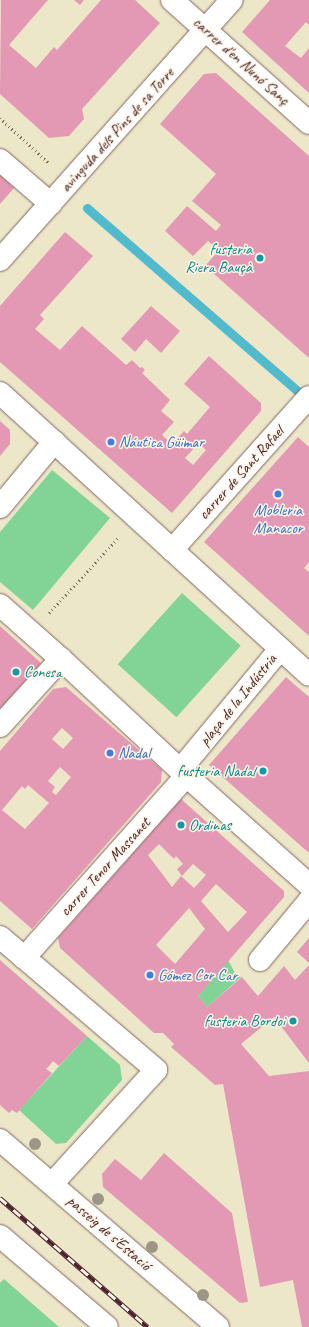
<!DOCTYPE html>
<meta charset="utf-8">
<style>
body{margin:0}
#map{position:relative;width:309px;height:1327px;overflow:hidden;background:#ede7c9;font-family:Caveat,sans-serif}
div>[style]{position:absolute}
.green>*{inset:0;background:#81d495;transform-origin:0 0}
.stream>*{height:9px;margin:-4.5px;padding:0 4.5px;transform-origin:4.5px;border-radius:4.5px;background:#51bbcd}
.building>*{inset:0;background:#e399b4}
.path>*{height:2.5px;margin-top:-1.25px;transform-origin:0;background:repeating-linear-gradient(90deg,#836562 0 1px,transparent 0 4px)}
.roads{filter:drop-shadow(0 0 1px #836562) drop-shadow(0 0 1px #836562)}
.minor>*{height:22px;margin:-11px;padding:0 11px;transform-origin:11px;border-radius:11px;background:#fff}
.rail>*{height:4.5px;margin-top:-2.25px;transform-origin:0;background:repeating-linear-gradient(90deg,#fcf5e5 0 9px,#4a1f2b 0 18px);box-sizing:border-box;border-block:1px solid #4a1f2b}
.trees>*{width:12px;height:12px;margin:-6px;border-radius:50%;background:#9c9784}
.dots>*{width:11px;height:11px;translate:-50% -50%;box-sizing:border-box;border:2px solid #fcf5e5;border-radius:50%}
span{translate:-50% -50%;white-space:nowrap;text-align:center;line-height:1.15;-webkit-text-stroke:3px #fcf5e5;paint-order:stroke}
.street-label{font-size:16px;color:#4a1f2b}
.culture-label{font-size:16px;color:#0d838f}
.right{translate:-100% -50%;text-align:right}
.left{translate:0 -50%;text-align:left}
.shop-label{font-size:16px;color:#366cbe}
</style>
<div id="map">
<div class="green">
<div style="clip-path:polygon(52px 470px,110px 518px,33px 610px,0 582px,0 532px)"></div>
<div style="left:182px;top:593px;width:79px;height:96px;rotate:42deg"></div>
<div style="clip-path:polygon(228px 960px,235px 973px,241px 977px,207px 1007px,198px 996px)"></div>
<div style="clip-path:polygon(87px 1036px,120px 1065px,122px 1080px,66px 1143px,56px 1144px,19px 1110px)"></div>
<div style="clip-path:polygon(4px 1279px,59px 1327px,0 1327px,0 1283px)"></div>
</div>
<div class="stream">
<div style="left:87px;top:208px;width:293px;rotate:41deg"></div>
</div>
<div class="building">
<div style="clip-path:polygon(1px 0,48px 0,9px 45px,36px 68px,54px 47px,57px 50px,101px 0,135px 0,160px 23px,82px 109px,84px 119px,69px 136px,49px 138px,0 94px)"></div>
<div style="clip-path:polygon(74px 0,84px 0,80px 5px)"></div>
<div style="clip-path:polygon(270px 0,309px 0,309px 25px,306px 22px,285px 46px,301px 58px,309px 48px,309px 93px,242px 32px)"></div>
<div style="clip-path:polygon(216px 73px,309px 156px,309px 358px,205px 266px,219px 250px,208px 241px,193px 256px,165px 231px,187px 206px,216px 231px,221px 225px,192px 201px,216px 174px,160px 124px,204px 74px)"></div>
<div style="clip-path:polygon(0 175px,14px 188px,0 204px)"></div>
<div style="clip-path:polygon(evenodd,65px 232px,93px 256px,40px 315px,44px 319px,35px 329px,60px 350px,82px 326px,126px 365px,132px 360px,140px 368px,142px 367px,145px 370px,142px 373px,170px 400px,161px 411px,174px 422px,162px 435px,172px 444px,184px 431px,187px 434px,210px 407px,184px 384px,209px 356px,261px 403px,261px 411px,172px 513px,0 362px,0 306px,65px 232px,199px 443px,206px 450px,193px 465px,185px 458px,199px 443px)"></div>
<div style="clip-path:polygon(151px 306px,180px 331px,161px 353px,146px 339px,135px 352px,121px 339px)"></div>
<div style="clip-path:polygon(0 421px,10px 430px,10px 444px,0 456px)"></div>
<div style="clip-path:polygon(298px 437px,309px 447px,309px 562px,304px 568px,309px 572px,309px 636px,204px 542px)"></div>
<div style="clip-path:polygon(0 626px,41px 663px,0 709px)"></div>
<div style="clip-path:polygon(286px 677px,309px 697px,309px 853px,209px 765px)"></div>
<div style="clip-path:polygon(evenodd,66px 687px,162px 770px,161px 782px,32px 929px,0 901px,0 751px,53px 689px,66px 687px,62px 728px,73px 738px,63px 749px,52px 739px,62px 728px,66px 687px,60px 767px,71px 777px,56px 795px,52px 792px,55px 787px,48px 781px,60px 767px,66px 687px,28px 785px,49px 803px,25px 829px,2px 810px,22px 786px,25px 789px,28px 785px)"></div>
<div style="clip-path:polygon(evenodd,181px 799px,284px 891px,284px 897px,198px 996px,207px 1007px,242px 977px,258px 996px,284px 966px,295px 980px,309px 965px,309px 1063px,274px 1017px,241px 1044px,269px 1076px,309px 1071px,309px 1327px,302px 1327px,293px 1280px,260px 1287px,223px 1084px,215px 1085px,171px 1047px,174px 1044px,163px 1033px,154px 1033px,60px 948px,58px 938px,181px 799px,159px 844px,174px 859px,176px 856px,183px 864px,177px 869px,182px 876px,193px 864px,206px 875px,194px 888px,181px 876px,172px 887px,148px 855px,159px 844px,181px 799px,216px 884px,247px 912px,228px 932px,201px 901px,216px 884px,181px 799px,189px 908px,205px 929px,175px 964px,156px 945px,189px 908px)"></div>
<div style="clip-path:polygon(309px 938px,309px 963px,297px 952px)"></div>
<div style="clip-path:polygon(0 960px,87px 1036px,59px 1066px,53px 1061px,50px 1065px,46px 1069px,52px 1073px,17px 1113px,12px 1110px,9px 1113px,0 1105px)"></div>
<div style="clip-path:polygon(164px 1153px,232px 1213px,248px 1302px,240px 1303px,103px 1187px,102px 1174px,115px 1159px,141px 1180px)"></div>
</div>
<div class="path">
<div style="left:0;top:118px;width:68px;rotate:42.6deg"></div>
<div style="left:49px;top:613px;width:103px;rotate:-47.4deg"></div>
</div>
<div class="roads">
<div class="minor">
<div style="left:172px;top:0;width:184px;rotate:41.9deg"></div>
<div style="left:0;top:160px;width:67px;rotate:40.8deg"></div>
<div style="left:0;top:260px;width:348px;rotate:-48.3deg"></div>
<div style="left:0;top:393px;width:73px;rotate:42.2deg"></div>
<div style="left:0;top:507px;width:85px;rotate:-50.3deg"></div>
<div style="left:54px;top:442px;width:345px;rotate:42.4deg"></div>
<div style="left:172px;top:550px;width:205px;rotate:-48.2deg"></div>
<div style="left:0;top:605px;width:81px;rotate:41.5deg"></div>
<div style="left:61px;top:659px;width:163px;rotate:43deg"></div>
<div style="left:180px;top:770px;width:173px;rotate:41.7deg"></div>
<div style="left:0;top:726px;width:91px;rotate:-47.7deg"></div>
<div style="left:180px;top:770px;width:157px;rotate:-50.4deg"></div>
<div style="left:0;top:937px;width:205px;rotate:40.4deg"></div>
<div style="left:156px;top:1070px;width:154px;rotate:132.4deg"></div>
<div style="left:24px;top:958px;width:244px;rotate:-48.3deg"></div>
<div style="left:260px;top:960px;width:77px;rotate:-50.3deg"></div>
<div style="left:0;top:1140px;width:287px;rotate:40.6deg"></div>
<div style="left:0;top:1236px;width:140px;rotate:40.4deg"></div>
</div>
</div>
<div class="rail">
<div style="left:0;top:1198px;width:196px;rotate:41.1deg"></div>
</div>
<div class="trees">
<div style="left:35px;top:1144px"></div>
<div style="left:98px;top:1199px"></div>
<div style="left:152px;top:1247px"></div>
<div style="left:203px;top:1295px"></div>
</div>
<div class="dots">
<div style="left:260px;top:258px;background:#0f9aa8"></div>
<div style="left:111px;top:442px;background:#3f7fe0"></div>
<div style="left:278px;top:494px;background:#3f7fe0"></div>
<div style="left:16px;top:672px;background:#0f9aa8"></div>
<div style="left:110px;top:753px;background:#3f7fe0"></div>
<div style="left:263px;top:771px;background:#0f9aa8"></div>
<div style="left:181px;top:825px;background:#0f9aa8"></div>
<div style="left:150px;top:975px;background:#3f7fe0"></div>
<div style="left:293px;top:1021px;background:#0f9aa8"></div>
</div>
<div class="street-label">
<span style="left:241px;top:61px;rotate:42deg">carrer d'en Nunó Sanç</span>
<span style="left:117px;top:130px;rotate:-48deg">avinguda dels Pins de sa Torre</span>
<span style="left:241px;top:473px;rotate:-48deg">carrer de Sant Rafael</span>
<span style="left:238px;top:700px;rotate:-51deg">plaça de la Indústria</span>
<span style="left:105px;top:867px;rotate:-48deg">carrer Tenor Massanet</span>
<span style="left:109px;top:1233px;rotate:41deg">passeig de s'Estació</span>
</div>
<div class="culture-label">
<span class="right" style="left:252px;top:258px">fusteria<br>Riera Bauçà</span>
<span class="left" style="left:24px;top:672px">Conesa</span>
<span class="right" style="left:255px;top:771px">fusteria Nadal</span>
<span class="left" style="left:189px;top:825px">Ordinas</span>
<span class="right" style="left:285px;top:1021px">fusteria Bordoi</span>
</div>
<div class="shop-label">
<span class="left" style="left:119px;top:442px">Náutica Güimar</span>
<span style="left:278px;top:519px">Mobleria<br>Manacor</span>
<span class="left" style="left:118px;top:753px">Nadal</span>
<span class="left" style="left:158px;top:975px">Gómez Cor Car</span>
</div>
</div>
